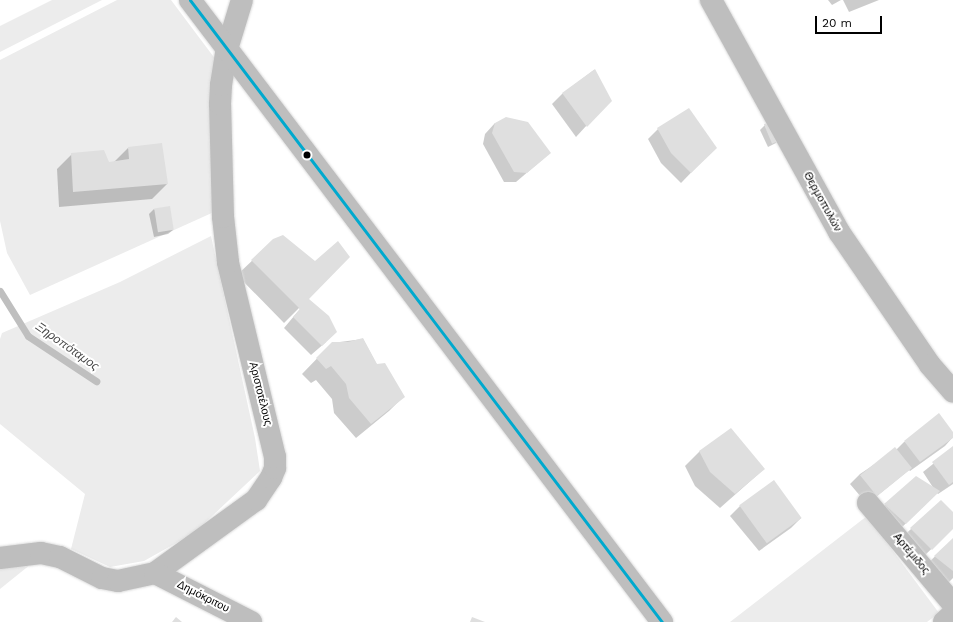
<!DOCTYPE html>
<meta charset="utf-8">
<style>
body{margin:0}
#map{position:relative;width:953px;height:622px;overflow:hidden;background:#fff;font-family:"Work Sans",sans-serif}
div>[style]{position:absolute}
.green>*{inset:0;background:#ececec}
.shadow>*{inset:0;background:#0003}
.stream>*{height:7px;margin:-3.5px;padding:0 3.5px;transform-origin:3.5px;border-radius:3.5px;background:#bfbfbf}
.building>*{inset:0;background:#dfdfdf;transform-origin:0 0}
.roads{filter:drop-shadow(0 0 1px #dbdbdb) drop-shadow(0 0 1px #dbdbdb)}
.minor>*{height:22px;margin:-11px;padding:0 11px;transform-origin:11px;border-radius:11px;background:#bebebe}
.major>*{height:22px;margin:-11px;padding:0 11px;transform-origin:11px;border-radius:11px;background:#bebebe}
.bus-1>*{height:3px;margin:-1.5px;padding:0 1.5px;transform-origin:1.5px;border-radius:1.5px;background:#00a9ce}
.dots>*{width:11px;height:11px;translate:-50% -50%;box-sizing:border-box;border:2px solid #fff;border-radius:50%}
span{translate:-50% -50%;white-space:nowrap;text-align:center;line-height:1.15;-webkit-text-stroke:4px #fff;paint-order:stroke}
.street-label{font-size:11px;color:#000}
.water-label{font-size:12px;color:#444;font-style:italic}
.scale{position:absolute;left:815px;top:16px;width:67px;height:18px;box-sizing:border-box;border:2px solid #000;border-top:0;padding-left:5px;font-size:12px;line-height:14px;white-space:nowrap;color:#000;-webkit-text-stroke:3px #fff;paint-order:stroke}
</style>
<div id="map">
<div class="green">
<div style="clip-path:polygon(52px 0,102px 0,0 52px,0 26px)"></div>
<div style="clip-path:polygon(117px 0,171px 0,216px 60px,214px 212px,30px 295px,7px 253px,0 221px,0 60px)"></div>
<div style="clip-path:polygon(211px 236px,255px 438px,260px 471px,194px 533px,144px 561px,110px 567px,71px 549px,85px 494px,0 424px,0 339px,2px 333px,120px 282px)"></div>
<div style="clip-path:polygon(867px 516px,939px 613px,927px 622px,730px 622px)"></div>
<div style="clip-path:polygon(41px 556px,0 589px,0 568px)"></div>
</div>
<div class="shadow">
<div style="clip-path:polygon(828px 0,841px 0,832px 5px)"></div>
<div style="clip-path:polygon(843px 0,879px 0,849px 12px)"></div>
<div style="clip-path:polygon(594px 70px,610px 100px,576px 137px,552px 104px,562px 94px)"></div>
<div style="clip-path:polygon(495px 123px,550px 153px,516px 182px,504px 182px,483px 144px,485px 134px)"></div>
<div style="clip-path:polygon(765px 125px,781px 138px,776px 143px,768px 147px,760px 130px)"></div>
<div style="clip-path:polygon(658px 129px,715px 148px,681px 183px,661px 163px,648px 139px)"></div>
<div style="clip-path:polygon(128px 148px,167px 184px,152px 199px,59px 207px,57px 169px,72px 154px,109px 163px,114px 162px)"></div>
<div style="clip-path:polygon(154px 209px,173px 230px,168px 234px,154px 237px,149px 214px)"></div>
<div style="clip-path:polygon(274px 240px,326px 342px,311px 355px,284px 328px,300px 309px,299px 308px,284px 323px,237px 275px)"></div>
<div style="clip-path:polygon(363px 339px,377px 365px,404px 396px,389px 411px,356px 438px,334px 413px,332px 399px,316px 380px,311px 383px,302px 374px,332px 343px)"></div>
<div style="clip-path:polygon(953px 433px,953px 437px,945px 446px,910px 471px,909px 470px,867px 504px,850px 484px,860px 474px,896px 450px,904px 442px)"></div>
<div style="clip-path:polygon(953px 448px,953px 484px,938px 494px,937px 493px,896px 533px,874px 515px,916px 477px,934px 489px,923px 472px)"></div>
<div style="clip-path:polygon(700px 451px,764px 469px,720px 508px,695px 486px,685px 466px)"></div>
<div style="clip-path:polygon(941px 502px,953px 513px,953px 528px,921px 559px,900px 539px)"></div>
<div style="clip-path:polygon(740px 506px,801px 518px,791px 528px,759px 551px,730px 516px)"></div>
<div style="clip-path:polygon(953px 539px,953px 578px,947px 584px,925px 566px)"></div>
</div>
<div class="stream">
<div style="left:0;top:291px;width:53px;rotate:58.1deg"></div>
<div style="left:28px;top:336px;width:82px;rotate:33.5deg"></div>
</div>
<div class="building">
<div style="clip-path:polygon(595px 69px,612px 101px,587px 127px,562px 93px)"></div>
<div style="clip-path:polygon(689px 108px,717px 148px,691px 173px,671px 153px,657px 128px)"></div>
<div style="clip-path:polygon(506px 117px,528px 122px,551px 153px,527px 173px,514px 172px,492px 133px,495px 123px)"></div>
<div style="left:774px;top:120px;width:21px;height:11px;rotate:67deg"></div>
<div style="clip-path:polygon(162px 143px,168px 184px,73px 192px,71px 153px,104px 150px,109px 162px,129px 159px,128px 147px)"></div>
<div style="left:170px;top:206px;width:24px;height:16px;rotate:81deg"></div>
<div style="clip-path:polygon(283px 235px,315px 261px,338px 241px,350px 257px,309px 299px,329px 316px,337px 332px,322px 346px,293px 317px,300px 309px,251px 260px,273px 239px)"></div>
<div style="clip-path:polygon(363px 338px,377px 364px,385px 363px,405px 397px,371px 424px,349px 398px,346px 384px,331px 366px,326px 369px,316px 358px,332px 342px,348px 342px)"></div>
<div style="clip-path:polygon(939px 413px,953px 432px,953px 438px,920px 462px,904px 441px)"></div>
<div style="clip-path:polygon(731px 428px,765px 469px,735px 494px,710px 472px,699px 451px)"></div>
<div style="clip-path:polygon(953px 446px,953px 482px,949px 485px,932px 462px)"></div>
<div style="left:895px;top:447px;width:27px;height:45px;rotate:51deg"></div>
<div style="clip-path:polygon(916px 476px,940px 491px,906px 524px,884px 504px)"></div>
<div style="left:774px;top:480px;width:47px;height:43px;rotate:54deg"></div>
<div style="clip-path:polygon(941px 500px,953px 512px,953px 529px,932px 550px,910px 528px)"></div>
<div style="clip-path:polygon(953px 538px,953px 571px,934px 556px)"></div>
<div style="clip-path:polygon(176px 617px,182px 622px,172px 622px)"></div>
<div style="clip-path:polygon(472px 617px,485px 622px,470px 622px)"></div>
</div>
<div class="roads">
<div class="minor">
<div style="left:711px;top:0;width:265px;rotate:61.1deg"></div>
<div style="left:839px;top:232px;width:161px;rotate:55.6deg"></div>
<div style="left:930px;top:365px;width:35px;rotate:49deg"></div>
<div style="left:868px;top:503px;width:132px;rotate:49.9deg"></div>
<div style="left:0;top:558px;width:41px;rotate:-7deg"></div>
<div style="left:41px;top:553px;width:19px;rotate:12deg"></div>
<div style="left:60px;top:557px;width:47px;rotate:26.6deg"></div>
<div style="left:102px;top:578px;width:16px;rotate:11deg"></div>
<div style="left:118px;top:581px;width:38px;rotate:-12deg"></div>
<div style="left:155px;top:573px;width:125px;rotate:-35.9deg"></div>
<div style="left:256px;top:500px;width:27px;rotate:-56deg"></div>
<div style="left:271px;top:478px;width:11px;rotate:-68deg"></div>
<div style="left:275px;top:468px;width:11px;rotate:-90deg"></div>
<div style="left:275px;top:457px;width:201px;rotate:-103.6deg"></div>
<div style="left:228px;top:262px;width:45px;rotate:-96.3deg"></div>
<div style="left:223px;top:217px;width:113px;rotate:-91.5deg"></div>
<div style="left:220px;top:104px;width:19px;rotate:-87deg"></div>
<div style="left:221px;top:85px;width:36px;rotate:-81deg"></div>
<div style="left:227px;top:49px;width:51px;rotate:-73deg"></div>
<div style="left:155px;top:573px;width:108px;rotate:27deg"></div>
<div style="left:944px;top:622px;width:12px;rotate:-42deg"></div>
</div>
<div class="major">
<div style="left:190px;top:0;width:781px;rotate:52.81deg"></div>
</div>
</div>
<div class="bus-1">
<div style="left:190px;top:0;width:781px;rotate:52.81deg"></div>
</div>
<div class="dots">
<div style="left:307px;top:155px;background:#000"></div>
</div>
<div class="street-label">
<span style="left:822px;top:202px;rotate:61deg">Θερμοπυλών</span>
<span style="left:260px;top:394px;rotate:76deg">Αριστοτέλους</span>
<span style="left:911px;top:554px;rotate:50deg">Αρτέμιδος</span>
<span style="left:203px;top:597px;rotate:27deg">Δημόκριτου</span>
</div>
<div class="water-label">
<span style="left:67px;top:347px;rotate:35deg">Ξηροπόταμος</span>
</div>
<div class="scale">20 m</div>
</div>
